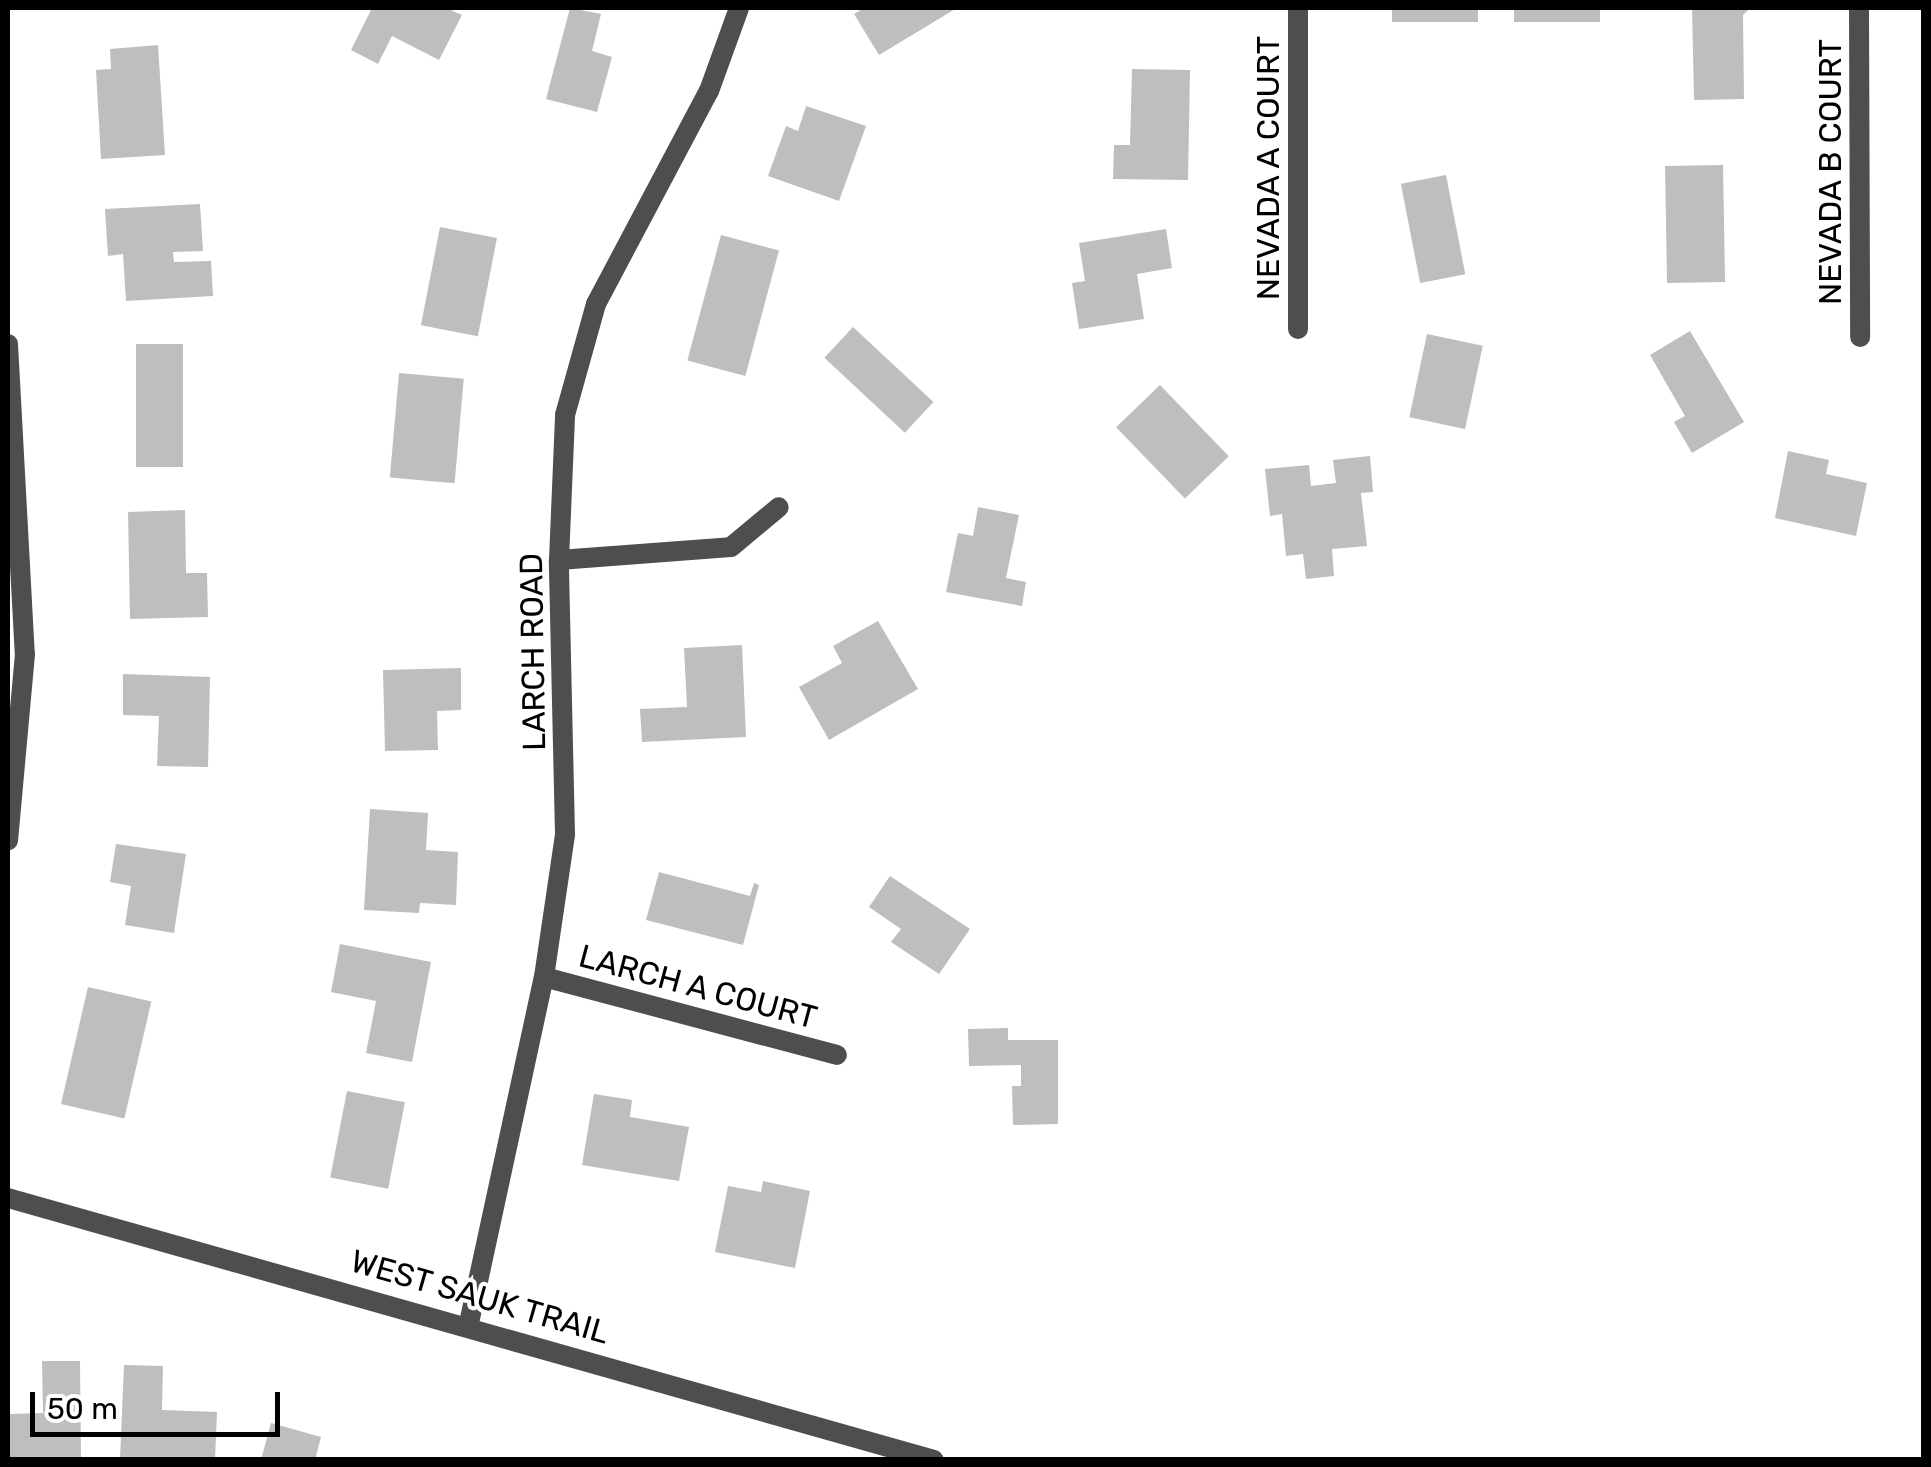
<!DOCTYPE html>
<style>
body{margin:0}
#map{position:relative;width:1931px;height:1467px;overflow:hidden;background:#fff;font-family:Rubik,sans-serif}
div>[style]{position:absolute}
.building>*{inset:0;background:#bebebe;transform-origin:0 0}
.street>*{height:20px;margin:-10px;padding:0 10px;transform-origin:10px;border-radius:10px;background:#4e4e4e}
span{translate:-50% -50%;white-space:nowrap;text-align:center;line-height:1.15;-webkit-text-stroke:8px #fff;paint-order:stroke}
.street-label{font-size:32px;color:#000}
.frame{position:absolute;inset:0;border:10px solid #000;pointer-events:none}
.scale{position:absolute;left:30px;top:1392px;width:250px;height:45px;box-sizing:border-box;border:5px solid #000;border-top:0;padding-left:12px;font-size:30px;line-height:35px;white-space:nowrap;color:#000;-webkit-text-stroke:8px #fff;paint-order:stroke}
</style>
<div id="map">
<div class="building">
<div style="clip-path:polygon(372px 8px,446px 8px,462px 15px,439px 60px,392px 36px,378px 64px,351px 50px)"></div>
<div style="clip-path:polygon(570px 8px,601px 14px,592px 51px,612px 57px,597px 112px,546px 99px)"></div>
<div style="clip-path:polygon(864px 8px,957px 8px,879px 55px,854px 14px)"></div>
<div style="left:1392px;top:8px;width:86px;height:14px"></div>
<div style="left:1514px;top:8px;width:86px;height:14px"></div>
<div style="clip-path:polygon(1692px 8px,1750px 8px,1743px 15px,1744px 99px,1694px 100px)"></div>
<div style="clip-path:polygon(158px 45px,165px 155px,101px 159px,96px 70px,111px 69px,110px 49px)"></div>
<div style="clip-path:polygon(1132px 69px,1190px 70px,1188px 180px,1113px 179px,1114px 145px,1130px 145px)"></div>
<div style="clip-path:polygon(806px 106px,866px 126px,839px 201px,768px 176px,786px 126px,798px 131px)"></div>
<div style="left:1723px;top:165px;width:117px;height:58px;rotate:89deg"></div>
<div style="left:1446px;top:175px;width:101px;height:46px;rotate:79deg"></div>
<div style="clip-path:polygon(200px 204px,203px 251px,173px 252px,174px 262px,211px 261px,213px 296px,126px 301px,123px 254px,108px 256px,105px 209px)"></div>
<div style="left:440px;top:227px;width:58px;height:100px;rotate:11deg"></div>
<div style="clip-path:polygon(1166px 229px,1172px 268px,1137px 274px,1144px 319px,1079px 329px,1072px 283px,1085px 281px,1079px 243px)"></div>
<div style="left:721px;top:235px;width:60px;height:130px;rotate:15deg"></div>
<div style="left:853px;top:327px;width:110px;height:42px;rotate:43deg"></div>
<div style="clip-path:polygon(1690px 331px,1744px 422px,1692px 453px,1674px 422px,1685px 416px,1650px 355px)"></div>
<div style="left:1427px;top:334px;width:57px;height:85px;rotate:12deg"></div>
<div style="left:136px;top:344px;width:47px;height:123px"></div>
<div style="left:399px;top:373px;width:65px;height:105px;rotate:5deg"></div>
<div style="left:1160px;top:385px;width:99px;height:61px;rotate:46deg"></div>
<div style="clip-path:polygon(1788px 451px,1829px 460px,1826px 474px,1867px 483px,1856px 536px,1775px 518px)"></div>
<div style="clip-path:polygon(1370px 456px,1373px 492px,1361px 493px,1367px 546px,1332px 549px,1334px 576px,1306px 579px,1303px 554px,1286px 556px,1282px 514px,1270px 516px,1265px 469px,1309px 465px,1311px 486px,1336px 483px,1333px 460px)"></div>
<div style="clip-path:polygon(978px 507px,1019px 515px,1006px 578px,1026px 582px,1022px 606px,946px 592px,958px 533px,973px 536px)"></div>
<div style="clip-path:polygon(185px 510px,186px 573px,207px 573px,208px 617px,130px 619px,128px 512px)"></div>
<div style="clip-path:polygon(878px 621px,918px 689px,829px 740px,799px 687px,842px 663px,833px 646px)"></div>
<div style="clip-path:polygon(742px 645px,746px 737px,642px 742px,640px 709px,687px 707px,684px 648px)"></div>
<div style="clip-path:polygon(461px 668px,461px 710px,437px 711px,438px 750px,385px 751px,383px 670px)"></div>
<div style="clip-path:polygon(123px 674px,210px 677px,208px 767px,157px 766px,159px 716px,123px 715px)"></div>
<div style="clip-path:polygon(370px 809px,428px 813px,426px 850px,458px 852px,456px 905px,420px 903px,419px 913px,364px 910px)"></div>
<div style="clip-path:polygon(116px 844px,186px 854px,174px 933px,125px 925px,131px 886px,110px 882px)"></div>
<div style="clip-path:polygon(659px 872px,750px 896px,754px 883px,759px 885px,743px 945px,646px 920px)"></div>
<div style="clip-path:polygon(890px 876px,970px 929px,939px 974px,891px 942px,901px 929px,869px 907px)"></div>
<div style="clip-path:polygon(340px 944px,431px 962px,412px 1062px,366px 1053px,376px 1001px,331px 992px)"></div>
<div style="left:88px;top:987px;width:65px;height:120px;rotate:13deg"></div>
<div style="clip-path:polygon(1008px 1028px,1008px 1040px,1058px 1040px,1058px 1124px,1013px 1125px,1012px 1086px,1021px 1086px,1021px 1065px,969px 1066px,968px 1029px)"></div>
<div style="left:347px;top:1091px;width:59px;height:88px;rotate:11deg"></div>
<div style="clip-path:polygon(594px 1094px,632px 1100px,630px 1117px,689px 1127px,679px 1181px,582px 1165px)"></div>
<div style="clip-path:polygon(763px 1181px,810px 1191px,795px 1268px,715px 1252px,728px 1186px,761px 1192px)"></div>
<div style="clip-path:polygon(42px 1361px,80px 1361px,81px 1459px,8px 1459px,8px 1414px,43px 1413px)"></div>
<div style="clip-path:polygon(124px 1365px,163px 1366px,162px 1410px,217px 1412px,215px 1460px,120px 1459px)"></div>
<div style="clip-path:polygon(271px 1423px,321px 1437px,315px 1460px,261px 1460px)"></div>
</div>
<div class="street">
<div style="left:1298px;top:8px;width:321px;rotate:90deg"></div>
<div style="left:1859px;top:8px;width:329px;rotate:89.8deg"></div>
<div style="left:8px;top:344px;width:310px;rotate:86.9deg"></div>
<div style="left:25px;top:654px;width:187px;rotate:95.2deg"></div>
<div style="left:559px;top:560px;width:172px;rotate:-4.3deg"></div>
<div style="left:731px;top:547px;width:62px;rotate:-39.8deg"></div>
<div style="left:544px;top:977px;width:303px;rotate:14.9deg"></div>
<div style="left:8px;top:1198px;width:962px;rotate:15.8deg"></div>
<div style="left:469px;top:1323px;width:354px;rotate:-77.8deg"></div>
<div style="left:544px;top:977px;width:145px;rotate:-81.6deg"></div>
<div style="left:565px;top:834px;width:274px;rotate:-91.3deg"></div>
<div style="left:559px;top:560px;width:145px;rotate:-87.6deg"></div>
<div style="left:565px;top:415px;width:115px;rotate:-74.4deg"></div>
<div style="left:596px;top:304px;width:241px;rotate:-62.1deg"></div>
<div style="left:709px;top:91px;width:88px;rotate:-70.1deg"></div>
</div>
<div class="street-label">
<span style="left:1268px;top:168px;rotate:-90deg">NEVADA A COURT</span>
<span style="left:1830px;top:172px;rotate:-90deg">NEVADA B COURT</span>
<span style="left:533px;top:652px;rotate:-91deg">LARCH ROAD</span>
<span style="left:698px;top:987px;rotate:15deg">LARCH A COURT</span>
<span style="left:480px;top:1297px;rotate:16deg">WEST SAUK TRAIL</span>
</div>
<div class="frame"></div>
<div class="scale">50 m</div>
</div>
